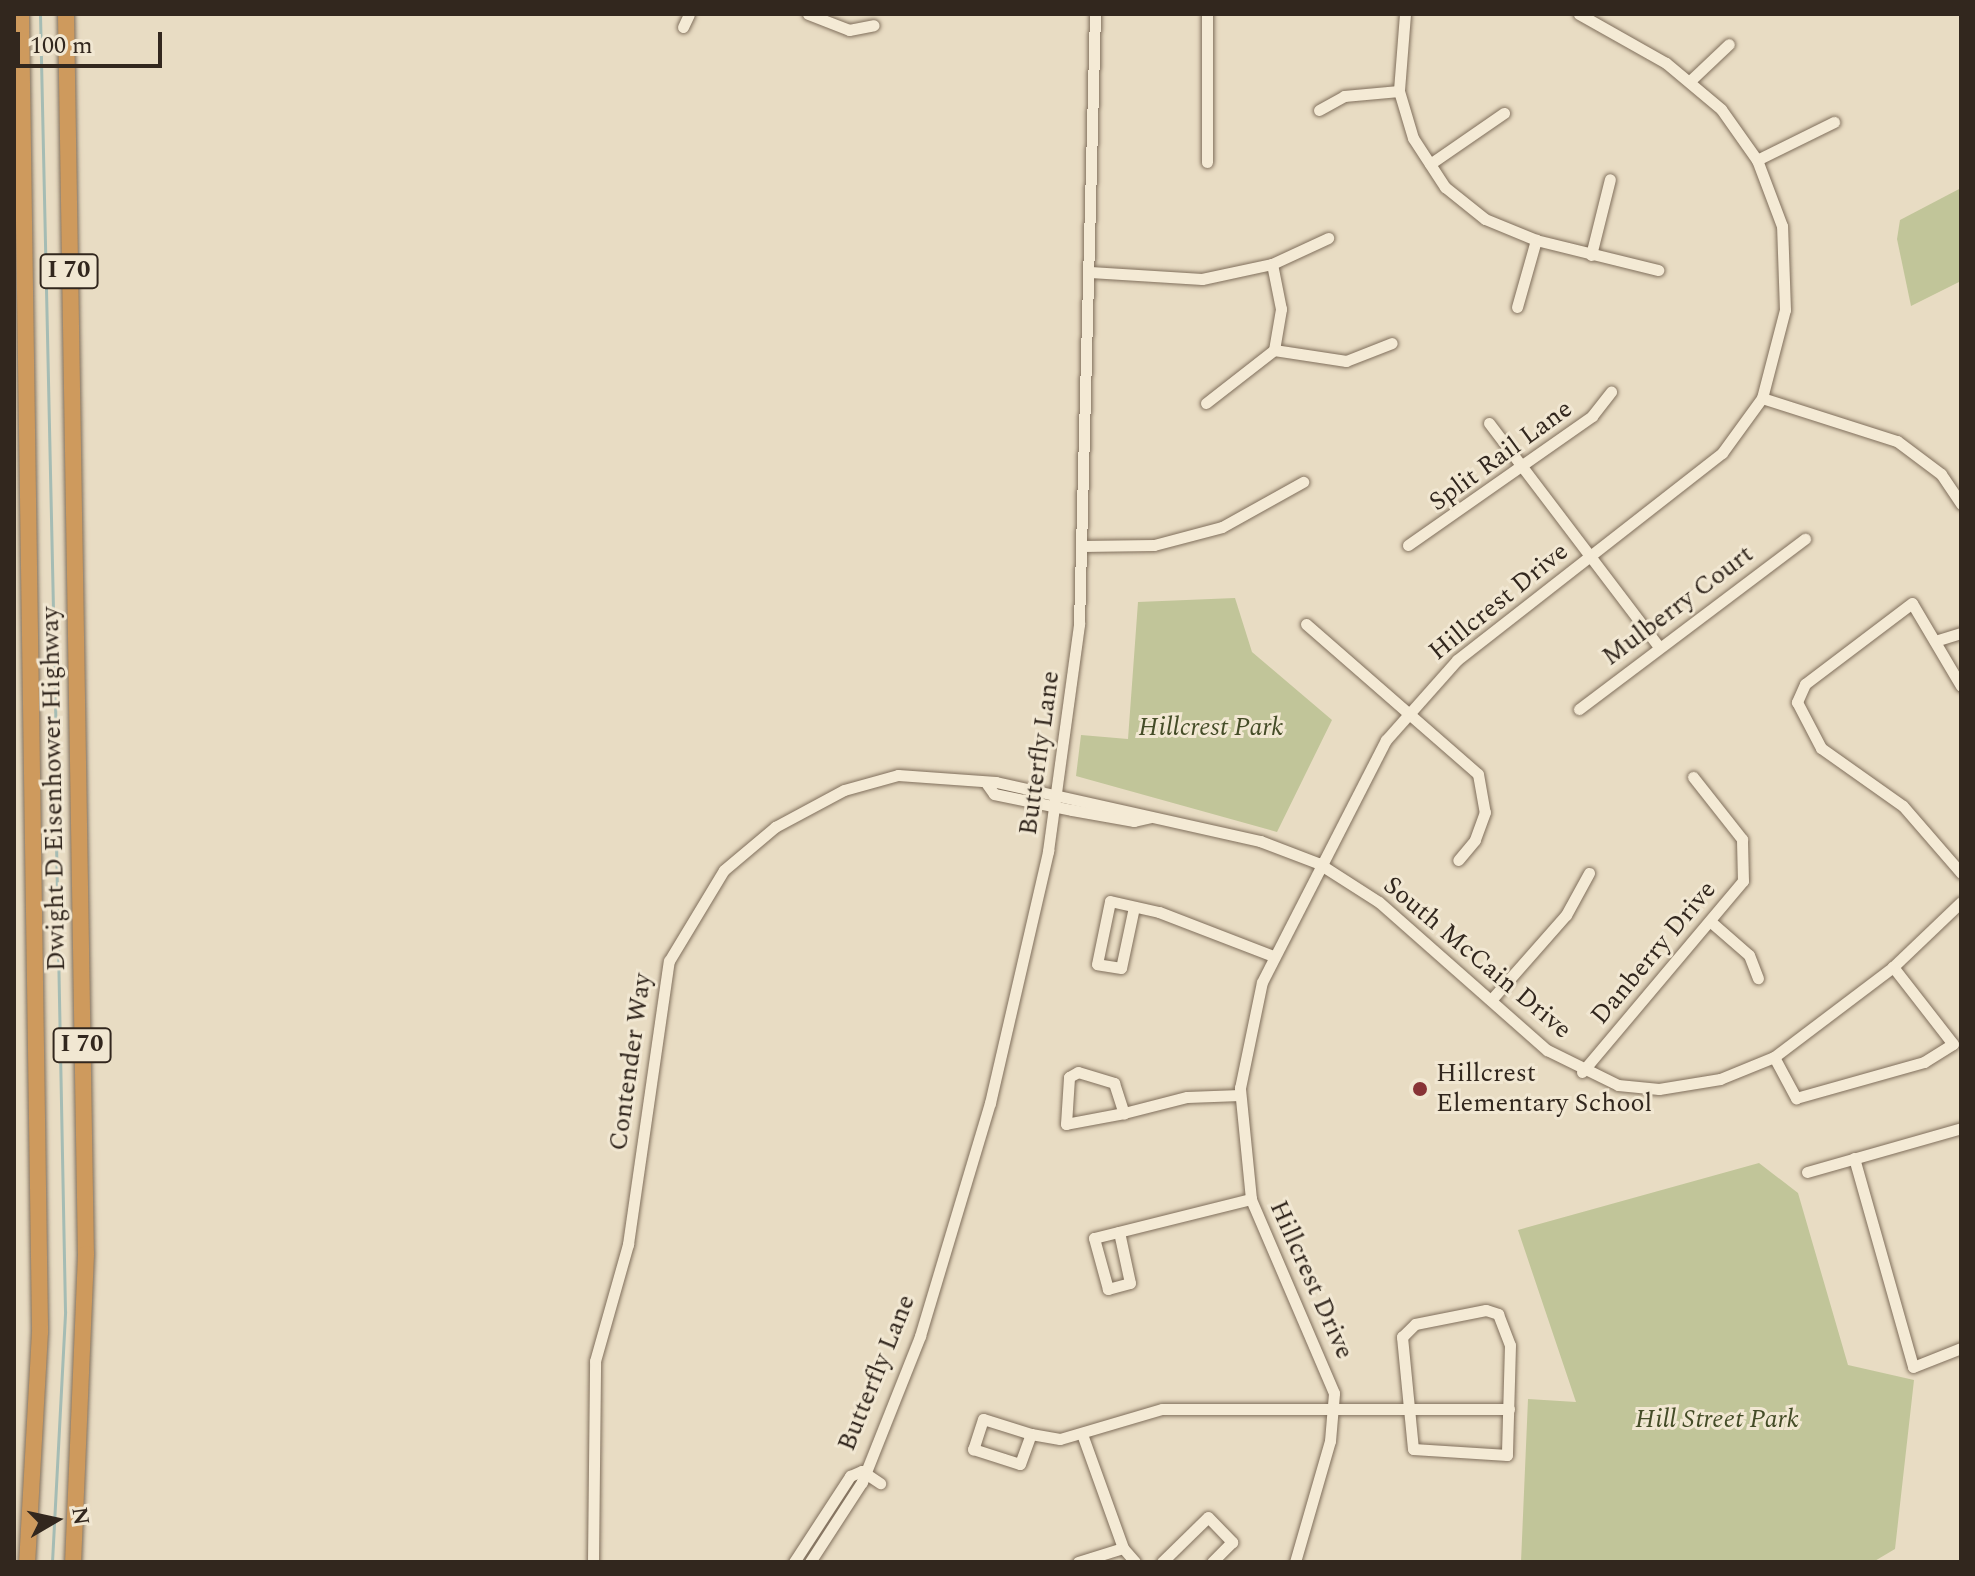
<!DOCTYPE html>
<style>
body{margin:0}
#map{position:relative;width:1975px;height:1576px;overflow:hidden;background:#e8dcc3;font-family:Spectral,serif}
div>[style]{position:absolute}
.green>*{inset:0;background:#c1c599}
.stream>*{height:3px;margin:-1.5px;padding:0 1.5px;transform-origin:1.5px;border-radius:1.5px;background:#a5bcb4}
.roads{filter:drop-shadow(0 0 2px #806f5c) drop-shadow(0 0 2px #806f5c)}
.minor>*{height:11px;margin:-5.5px;padding:0 5.5px;transform-origin:5.5px;border-radius:5.5px;background:#f4ead5}
.highway>*{height:16px;margin:-8px;padding:0 8px;transform-origin:8px;border-radius:8px;background:#ce9a5d}
.dots>*{width:22px;height:22px;translate:-50% -50%;box-sizing:border-box;border:4px solid #f1e7d2;border-radius:50%}
span{translate:-50% -50%;white-space:nowrap;text-align:center;line-height:1.15;-webkit-text-stroke:6px #f1e7d2;paint-order:stroke}
.shield-label span{padding:2px 6px;background:#f1e7d2;border:2px solid;border-radius:6px;-webkit-text-stroke-width:0}
.shield-label{font-size:24px;color:#32271e;font-weight:700}
.street-label{font-size:26px;color:#32271e}
.park-label{font-size:26px;color:#444c27;font-style:italic}
.poi-label{font-size:26px;color:#32271e}
.left{translate:0 -50%;text-align:left}
.frame{position:absolute;inset:0;border:16px solid #32271e;pointer-events:none}
.north{position:absolute;left:16px;top:1480px;width:80px;height:80px;-webkit-text-stroke:6px #f1e7d2;paint-order:stroke;rotate:81deg;font-size:22px;font-weight:700;line-height:32px;text-align:center;color:#32271e}
.north::after{content:'';display:block;margin:auto;width:28px;height:36px;background:#32271e;clip-path:polygon(50% 0,100% 100%,50% 72%,0 100%)}
.scale{position:absolute;left:16px;top:32px;width:146px;height:36px;box-sizing:border-box;border:4px solid #32271e;border-top:0;padding-left:10px;font-size:24px;line-height:28px;white-space:nowrap;color:#32271e;-webkit-text-stroke:6px #f1e7d2;paint-order:stroke}
</style>
<div id="map">
<div class="green">
<div style="clip-path:polygon(1961px 188px,1961px 281px,1911px 306px,1897px 239px,1900px 220px)"></div>
<div style="clip-path:polygon(1235px 598px,1252px 652px,1332px 720px,1277px 832px,1076px 776px,1081px 735px,1128px 739px,1138px 602px)"></div>
<div style="clip-path:polygon(1759px 1163px,1798px 1193px,1848px 1365px,1914px 1380px,1895px 1549px,1873px 1562px,1521px 1562px,1528px 1399px,1576px 1402px,1518px 1230px)"></div>
</div>
<div class="stream">
<div style="left:40px;top:14px;width:777px;rotate:88.75deg"></div>
<div style="left:52px;top:1562px;width:251px;rotate:-87deg"></div>
<div style="left:65px;top:1311px;width:479px;rotate:-91.1deg"></div>
</div>
<div class="roads">
<div class="minor">
<div style="left:808px;top:14px;width:44px;rotate:21.3deg"></div>
<div style="left:849px;top:30px;width:25px;rotate:-11deg"></div>
<div style="left:1207px;top:14px;width:148px;rotate:90deg"></div>
<div style="left:1405px;top:14px;width:77px;rotate:94.5deg"></div>
<div style="left:1399px;top:91px;width:49px;rotate:73.4deg"></div>
<div style="left:1413px;top:138px;width:59px;rotate:56.9deg"></div>
<div style="left:1445px;top:187px;width:51px;rotate:38.7deg"></div>
<div style="left:1485px;top:219px;width:55px;rotate:22.4deg"></div>
<div style="left:1536px;top:240px;width:126px;rotate:13.8deg"></div>
<div style="left:683px;top:27px;width:14px;rotate:-65deg"></div>
<div style="left:1691px;top:80px;width:52px;rotate:-43.5deg"></div>
<div style="left:1319px;top:110px;width:29px;rotate:-29deg"></div>
<div style="left:1344px;top:96px;width:55px;rotate:-5.2deg"></div>
<div style="left:1757px;top:160px;width:86px;rotate:-26.3deg"></div>
<div style="left:1430px;top:164px;width:90px;rotate:-34.6deg"></div>
<div style="left:1591px;top:255px;width:78px;rotate:-76deg"></div>
<div style="left:1090px;top:272px;width:112px;rotate:3.6deg"></div>
<div style="left:1202px;top:279px;width:72px;rotate:-12.1deg"></div>
<div style="left:1272px;top:264px;width:62px;rotate:-24.9deg"></div>
<div style="left:1517px;top:307px;width:70px;rotate:-74.2deg"></div>
<div style="left:1274px;top:350px;width:73px;rotate:8.7deg"></div>
<div style="left:1346px;top:361px;width:49px;rotate:-21.4deg"></div>
<div style="left:1762px;top:398px;width:142px;rotate:17.7deg"></div>
<div style="left:1897px;top:441px;width:55px;rotate:36.9deg"></div>
<div style="left:1941px;top:474px;width:36px;rotate:56deg"></div>
<div style="left:1206px;top:403px;width:86px;rotate:-37.9deg"></div>
<div style="left:1274px;top:350px;width:42px;rotate:-80.3deg"></div>
<div style="left:1281px;top:309px;width:46px;rotate:-101.3deg"></div>
<div style="left:1489px;top:423px;width:280px;rotate:52.8deg"></div>
<div style="left:1408px;top:545px;width:225px;rotate:-35deg"></div>
<div style="left:1592px;top:416px;width:31px;rotate:-52deg"></div>
<div style="left:1082px;top:546px;width:72px;rotate:-0.8deg"></div>
<div style="left:1154px;top:545px;width:70px;rotate:-14.8deg"></div>
<div style="left:1222px;top:527px;width:93px;rotate:-29.1deg"></div>
<div style="left:1306px;top:624px;width:228px;rotate:41.1deg"></div>
<div style="left:1478px;top:774px;width:39px;rotate:80deg"></div>
<div style="left:1485px;top:812px;width:30px;rotate:110deg"></div>
<div style="left:1475px;top:840px;width:26px;rotate:130deg"></div>
<div style="left:1935px;top:641px;width:27px;rotate:-17deg"></div>
<div style="left:1961px;top:686px;width:96px;rotate:-120.6deg"></div>
<div style="left:1912px;top:603px;width:134px;rotate:142.9deg"></div>
<div style="left:1805px;top:684px;width:20px;rotate:114deg"></div>
<div style="left:1797px;top:702px;width:52px;rotate:62.4deg"></div>
<div style="left:1821px;top:748px;width:100px;rotate:35.3deg"></div>
<div style="left:1903px;top:806px;width:89px;rotate:49.1deg"></div>
<div style="left:1579px;top:709px;width:283px;rotate:-37deg"></div>
<div style="left:987px;top:784px;width:12px;rotate:55deg"></div>
<div style="left:994px;top:794px;width:80px;rotate:11.6deg"></div>
<div style="left:1072px;top:810px;width:63px;rotate:10.1deg"></div>
<div style="left:1134px;top:821px;width:17px;rotate:-13deg"></div>
<div style="left:1134px;top:907px;width:62px;rotate:102deg"></div>
<div style="left:1121px;top:968px;width:24px;rotate:-171deg"></div>
<div style="left:1097px;top:964px;width:64px;rotate:-78.3deg"></div>
<div style="left:1110px;top:901px;width:50px;rotate:12.7deg"></div>
<div style="left:1159px;top:912px;width:122px;rotate:21.1deg"></div>
<div style="left:1711px;top:922px;width:50px;rotate:41deg"></div>
<div style="left:1749px;top:955px;width:25px;rotate:69deg"></div>
<div style="left:1491px;top:1000px;width:113px;rotate:-48.6deg"></div>
<div style="left:1566px;top:915px;width:48px;rotate:-61.3deg"></div>
<div style="left:1774px;top:1057px;width:47px;rotate:61.8deg"></div>
<div style="left:1796px;top:1098px;width:133px;rotate:-15.7deg"></div>
<div style="left:1924px;top:1062px;width:34px;rotate:-32deg"></div>
<div style="left:1953px;top:1044px;width:98px;rotate:-127.9deg"></div>
<div style="left:1078px;top:1072px;width:38px;rotate:17deg"></div>
<div style="left:1114px;top:1083px;width:32px;rotate:72deg"></div>
<div style="left:1124px;top:1113px;width:59px;rotate:169.3deg"></div>
<div style="left:1066px;top:1124px;width:47px;rotate:-86.3deg"></div>
<div style="left:1069px;top:1077px;width:10px;rotate:-29deg"></div>
<div style="left:1582px;top:1072px;width:250px;rotate:-49.9deg"></div>
<div style="left:1743px;top:881px;width:42px;rotate:-91.4deg"></div>
<div style="left:1742px;top:839px;width:79px;rotate:-128.3deg"></div>
<div style="left:1124px;top:1113px;width:65px;rotate:-14.3deg"></div>
<div style="left:1187px;top:1097px;width:53px;rotate:-2.2deg"></div>
<div style="left:1854px;top:1158px;width:217px;rotate:74.2deg"></div>
<div style="left:1913px;top:1367px;width:52px;rotate:-21.6deg"></div>
<div style="left:1807px;top:1172px;width:160px;rotate:-15.9deg"></div>
<div style="left:1119px;top:1232px;width:52px;rotate:77.8deg"></div>
<div style="left:1130px;top:1283px;width:23px;rotate:165deg"></div>
<div style="left:1108px;top:1289px;width:53px;rotate:-105.4deg"></div>
<div style="left:1094px;top:1238px;width:162px;rotate:-14deg"></div>
<div style="left:1486px;top:1310px;width:13px;rotate:18deg"></div>
<div style="left:1498px;top:1314px;width:33px;rotate:69deg"></div>
<div style="left:1510px;top:1345px;width:110px;rotate:91.6deg"></div>
<div style="left:1507px;top:1455px;width:94px;rotate:-176.3deg"></div>
<div style="left:1413px;top:1449px;width:113px;rotate:-95.6deg"></div>
<div style="left:1402px;top:1337px;width:18px;rotate:-45deg"></div>
<div style="left:1415px;top:1324px;width:72px;rotate:-11.2deg"></div>
<div style="left:1031px;top:1434px;width:50px;rotate:-162.6deg"></div>
<div style="left:983px;top:1419px;width:32px;rotate:108deg"></div>
<div style="left:973px;top:1449px;width:49px;rotate:17.7deg"></div>
<div style="left:1020px;top:1464px;width:32px;rotate:-70deg"></div>
<div style="left:1031px;top:1434px;width:29px;rotate:10deg"></div>
<div style="left:1060px;top:1439px;width:106px;rotate:-16.4deg"></div>
<div style="left:1162px;top:1409px;width:347px"></div>
<div style="left:1082px;top:1434px;width:121px;rotate:70.2deg"></div>
<div style="left:1123px;top:1548px;width:18px;rotate:49deg"></div>
<div style="left:862px;top:1471px;width:22px;rotate:34deg"></div>
<div style="left:593px;top:1562px;width:201px;rotate:-89.4deg"></div>
<div style="left:595px;top:1361px;width:122px;rotate:-74.2deg"></div>
<div style="left:628px;top:1244px;width:286px;rotate:-81.8deg"></div>
<div style="left:669px;top:961px;width:106px;rotate:-58.9deg"></div>
<div style="left:724px;top:870px;width:67px;rotate:-40.1deg"></div>
<div style="left:775px;top:827px;width:78px;rotate:-28.2deg"></div>
<div style="left:844px;top:790px;width:56px;rotate:-15.5deg"></div>
<div style="left:898px;top:775px;width:98px;rotate:4.1deg"></div>
<div style="left:996px;top:782px;width:271px;rotate:12.6deg"></div>
<div style="left:1260px;top:841px;width:62px;rotate:20.8deg"></div>
<div style="left:1318px;top:863px;width:72px;rotate:32.6deg"></div>
<div style="left:1379px;top:902px;width:224px;rotate:41.4deg"></div>
<div style="left:1547px;top:1050px;width:79px;rotate:26.2deg"></div>
<div style="left:1618px;top:1085px;width:41px;rotate:5.6deg"></div>
<div style="left:1659px;top:1089px;width:62px;rotate:-9.3deg"></div>
<div style="left:1720px;top:1079px;width:58px;rotate:-22.2deg"></div>
<div style="left:1774px;top:1057px;width:149px;rotate:-37.1deg"></div>
<div style="left:1893px;top:967px;width:94px;rotate:-43.7deg"></div>
<div style="left:794px;top:1562px;width:103px;rotate:-56.9deg"></div>
<div style="left:850px;top:1476px;width:13px;rotate:-23deg"></div>
<div style="left:810px;top:1562px;width:95px;rotate:-57deg"></div>
<div style="left:862px;top:1482px;width:157px;rotate:-68.3deg"></div>
<div style="left:920px;top:1336px;width:243px;rotate:-73.3deg"></div>
<div style="left:990px;top:1103px;width:259px;rotate:-77deg"></div>
<div style="left:1048px;top:851px;width:229px;rotate:-82.2deg"></div>
<div style="left:1079px;top:624px;width:610px;rotate:-88.5deg"></div>
<div style="left:1078px;top:1562px;width:47px;rotate:-17.3deg"></div>
<div style="left:1162px;top:1562px;width:64px;rotate:-44.4deg"></div>
<div style="left:1208px;top:1517px;width:35px;rotate:46deg"></div>
<div style="left:1232px;top:1542px;width:28px;rotate:135deg"></div>
<div style="left:1295px;top:1562px;width:126px;rotate:-73.9deg"></div>
<div style="left:1330px;top:1441px;width:48px;rotate:-85.2deg"></div>
<div style="left:1334px;top:1393px;width:211px;rotate:-113.2deg"></div>
<div style="left:1251px;top:1199px;width:112px;rotate:-95.7deg"></div>
<div style="left:1240px;top:1088px;width:108px;rotate:-78.3deg"></div>
<div style="left:1262px;top:982px;width:272px;rotate:-62.9deg"></div>
<div style="left:1386px;top:740px;width:107px;rotate:-48.4deg"></div>
<div style="left:1457px;top:660px;width:336px;rotate:-38deg"></div>
<div style="left:1722px;top:453px;width:68px;rotate:-54deg"></div>
<div style="left:1762px;top:398px;width:91px;rotate:-75.4deg"></div>
<div style="left:1785px;top:310px;width:84px;rotate:-92deg"></div>
<div style="left:1782px;top:226px;width:71px;rotate:-110.7deg"></div>
<div style="left:1757px;top:160px;width:62px;rotate:-125.2deg"></div>
<div style="left:1721px;top:109px;width:72px;rotate:-140.1deg"></div>
<div style="left:1666px;top:63px;width:100px;rotate:-150.6deg"></div>
</div>
<div class="highway">
<div style="left:21px;top:14px;width:1318px;rotate:89.17deg"></div>
<div style="left:40px;top:1332px;width:230px;rotate:93.2deg"></div>
<div style="left:66px;top:14px;width:1240px;rotate:89.08deg"></div>
<div style="left:86px;top:1254px;width:308px;rotate:92.4deg"></div>
</div>
</div>
<div class="dots">
<div style="left:1420px;top:1089px;background:#883336"></div>
</div>
<div class="shield-label">
<span style="left:69px;top:271px">I 70</span>
<span style="left:82px;top:1045px">I 70</span>
</div>
<div class="street-label">
<span style="left:1501px;top:456px;rotate:-36deg">Split Rail Lane</span>
<span style="left:1499px;top:602px;rotate:-39deg">Hillcrest Drive</span>
<span style="left:1678px;top:606px;rotate:-37deg">Mulberry Court</span>
<span style="left:1040px;top:753px;rotate:-82deg">Butterfly Lane</span>
<span style="left:54px;top:789px;rotate:-91deg">Dwight D Eisenhower Highway</span>
<span style="left:1654px;top:953px;rotate:-50deg">Danberry Drive</span>
<span style="left:1477px;top:958px;rotate:40deg">South McCain Drive</span>
<span style="left:631px;top:1062px;rotate:-82deg">Contender Way</span>
<span style="left:1311px;top:1280px;rotate:66deg">Hillcrest Drive</span>
<span style="left:877px;top:1373px;rotate:-68deg">Butterfly Lane</span>
</div>
<div class="park-label">
<span style="left:1211px;top:728px">Hillcrest Park</span>
<span style="left:1717px;top:1420px">Hill Street Park</span>
</div>
<div class="poi-label">
<span class="left" style="left:1436px;top:1089px">Hillcrest<br>Elementary School</span>
</div>
<div class="frame"></div>
<div class="north">N</div>
<div class="scale">100 m</div>
</div>
